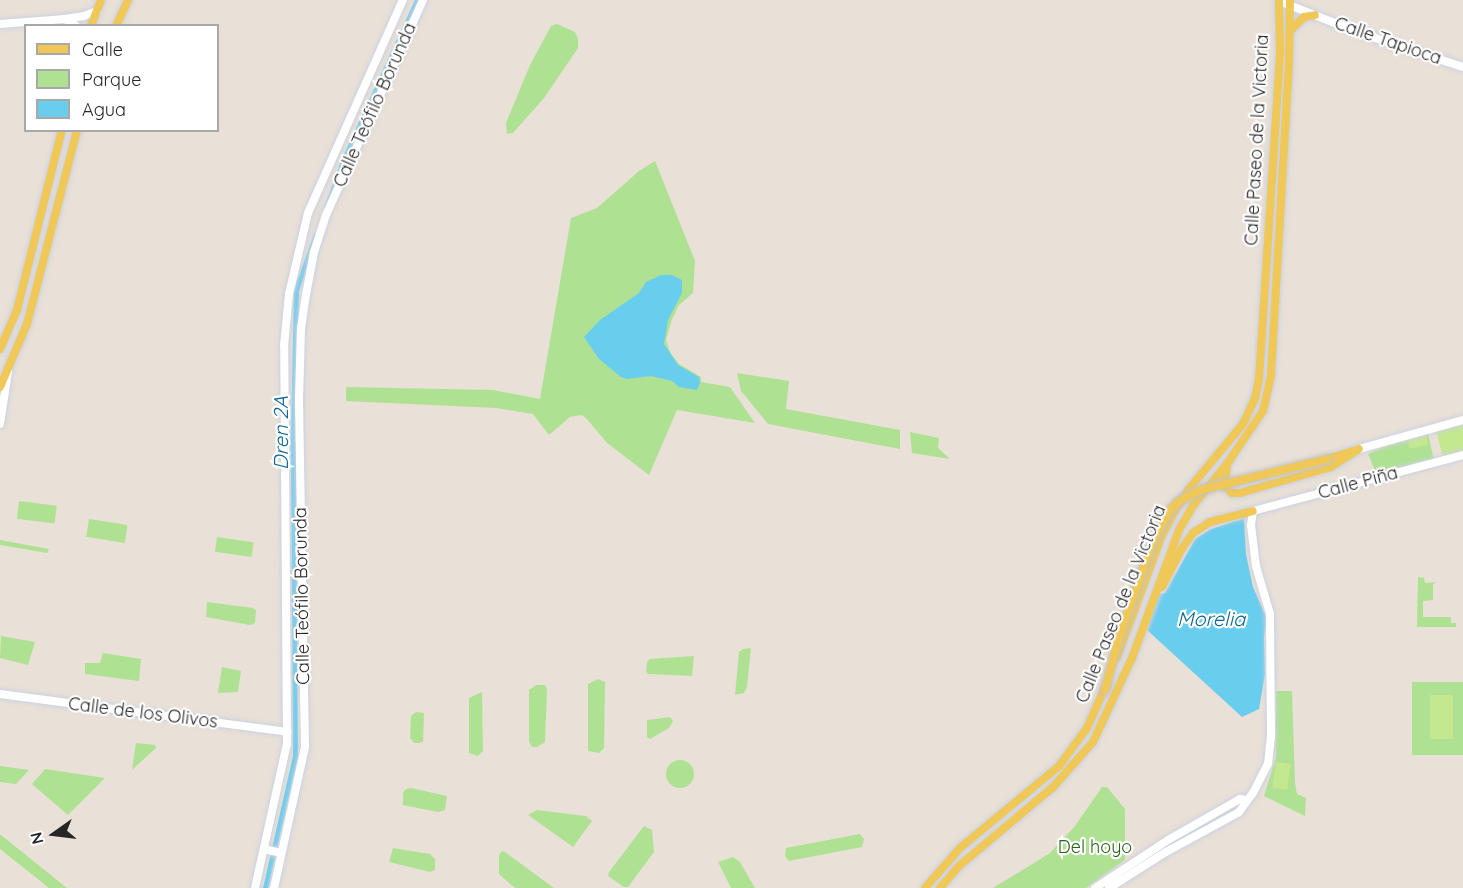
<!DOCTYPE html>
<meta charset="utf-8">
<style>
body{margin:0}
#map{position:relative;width:1463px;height:888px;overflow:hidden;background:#e9e1d7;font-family:Quicksand,sans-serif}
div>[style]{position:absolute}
.green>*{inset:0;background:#afe193;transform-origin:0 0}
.round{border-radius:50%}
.pitch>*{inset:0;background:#c4e88f;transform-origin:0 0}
.water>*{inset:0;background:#69cded}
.canal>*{height:5px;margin:-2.5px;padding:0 2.5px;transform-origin:2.5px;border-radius:2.5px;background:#69cded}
.roads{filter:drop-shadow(0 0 2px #cdd1e0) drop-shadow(0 0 2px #cdd1e0)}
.secondary>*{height:8px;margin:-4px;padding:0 4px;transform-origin:4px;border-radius:4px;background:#fff}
.primary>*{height:8px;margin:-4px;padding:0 4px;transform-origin:4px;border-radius:4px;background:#efc857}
.bridges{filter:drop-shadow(0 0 2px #c2c2c2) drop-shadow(0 0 2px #c2c2c2)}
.primary-bridge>*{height:8px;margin:-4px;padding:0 4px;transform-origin:4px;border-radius:4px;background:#efc857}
span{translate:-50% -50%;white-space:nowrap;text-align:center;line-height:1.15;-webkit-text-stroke:4.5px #fff;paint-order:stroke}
.street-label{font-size:18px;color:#262626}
.park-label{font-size:18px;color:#2a6119}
.water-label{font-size:20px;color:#0e6893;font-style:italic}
.legend{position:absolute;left:24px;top:24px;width:195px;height:108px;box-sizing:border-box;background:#fff;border:2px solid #a8a8a8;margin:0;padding:8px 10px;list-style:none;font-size:18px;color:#262626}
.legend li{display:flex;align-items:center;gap:12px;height:30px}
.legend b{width:30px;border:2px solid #a8a8a8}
.north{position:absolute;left:24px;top:804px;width:60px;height:60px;-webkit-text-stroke:4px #fff;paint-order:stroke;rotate:256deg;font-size:16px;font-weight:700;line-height:24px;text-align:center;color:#262626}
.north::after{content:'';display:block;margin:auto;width:21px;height:27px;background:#262626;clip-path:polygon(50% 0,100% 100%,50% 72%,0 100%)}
</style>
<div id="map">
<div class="green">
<div style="clip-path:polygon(557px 24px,575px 32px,578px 39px,578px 48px,544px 98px,513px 133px,507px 134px,506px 123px,530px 65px,551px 26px)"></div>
<div style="clip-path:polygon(655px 161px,695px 261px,693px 293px,679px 305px,672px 319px,666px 340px,670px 352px,679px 364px,701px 377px,701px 382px,730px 387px,755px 423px,677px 410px,649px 475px,607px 443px,586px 418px,581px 415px,570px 417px,549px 435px,533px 414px,496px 408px,346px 401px,346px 387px,493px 390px,540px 399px,571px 218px,597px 208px,639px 171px)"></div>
<div style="clip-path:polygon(737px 373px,789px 381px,786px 409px,900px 430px,900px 449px,768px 424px,741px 391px)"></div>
<div style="clip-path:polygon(910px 432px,939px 438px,938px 448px,950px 459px,912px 453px)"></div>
<div style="clip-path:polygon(1428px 433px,1434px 461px,1377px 475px,1368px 454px,1397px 441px)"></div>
<div style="left:19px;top:501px;width:38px;height:18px;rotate:7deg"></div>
<div style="left:89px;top:519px;width:39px;height:18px;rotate:9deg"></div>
<div style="left:217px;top:537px;width:37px;height:15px;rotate:8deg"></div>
<div style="clip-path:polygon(0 540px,49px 549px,47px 553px,0 545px)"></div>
<div style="clip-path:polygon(1418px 577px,1424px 578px,1425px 583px,1436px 582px,1433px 584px,1433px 600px,1423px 601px,1423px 617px,1451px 617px,1451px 623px,1456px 623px,1456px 627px,1417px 627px)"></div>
<div style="clip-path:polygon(207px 602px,253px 608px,256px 610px,255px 623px,250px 625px,206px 617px)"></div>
<div style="clip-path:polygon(1px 636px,35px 642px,28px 665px,0 658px)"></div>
<div style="clip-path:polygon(751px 648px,747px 687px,744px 693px,735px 695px,739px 652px,743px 649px)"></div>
<div style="clip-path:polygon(103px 653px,141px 659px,139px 681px,85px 674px,85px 663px,100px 663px)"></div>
<div style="clip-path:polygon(694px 656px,692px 676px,648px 674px,646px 671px,647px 662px,650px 659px)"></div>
<div style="clip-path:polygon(222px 667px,241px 671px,238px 692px,218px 693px)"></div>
<div style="clip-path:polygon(598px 679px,605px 682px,604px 748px,599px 753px,588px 751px,588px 684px)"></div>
<div style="left:1412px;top:682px;width:51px;height:73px"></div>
<div style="clip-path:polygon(536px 685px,545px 685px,547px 690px,545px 742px,537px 747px,532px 747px,529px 742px,529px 690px)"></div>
<div style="clip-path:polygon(1276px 691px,1292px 691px,1295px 783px,1297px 794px,1306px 798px,1305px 816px,1264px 796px,1276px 757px)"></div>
<div style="clip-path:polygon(482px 692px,483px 751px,478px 756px,469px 753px,469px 698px)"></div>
<div style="clip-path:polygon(416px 712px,424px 713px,423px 742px,419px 743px,414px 743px,410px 738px,411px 716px)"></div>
<div style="clip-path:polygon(670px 717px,673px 721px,669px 728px,650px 739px,647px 737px,647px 720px)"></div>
<div style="clip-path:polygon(136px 743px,155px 745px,156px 748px,132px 770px)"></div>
<div class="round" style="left:666px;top:760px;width:28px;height:28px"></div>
<div style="clip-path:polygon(0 766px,29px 770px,16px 784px,0 782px)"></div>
<div style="clip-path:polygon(45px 769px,105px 778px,68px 815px,32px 784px)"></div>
<div style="clip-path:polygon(1102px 787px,1107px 787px,1125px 809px,1125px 860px,1086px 888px,993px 888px,1050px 853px,1075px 826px)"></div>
<div style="clip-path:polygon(411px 788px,447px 796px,445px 810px,438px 812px,403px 805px,403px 793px,406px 789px)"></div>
<div style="clip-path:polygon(537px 810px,586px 816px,592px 821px,573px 847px,528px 815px)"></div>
<div style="clip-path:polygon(644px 826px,652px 830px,654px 852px,628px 887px,624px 887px,608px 876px,609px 872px)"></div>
<div style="clip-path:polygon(860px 834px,864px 839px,862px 847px,789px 861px,785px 856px,786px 848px)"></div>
<div style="clip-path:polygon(0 835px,1px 835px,67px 888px,49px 888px,0 849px)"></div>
<div style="clip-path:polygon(393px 848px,430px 854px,435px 859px,435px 870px,430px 872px,389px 862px)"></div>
<div style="clip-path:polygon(502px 851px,505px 852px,554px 888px,515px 888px,499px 874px,499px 855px)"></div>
<div style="clip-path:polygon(733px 857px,740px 862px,755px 888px,731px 888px,718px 862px)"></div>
</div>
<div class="pitch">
<div style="clip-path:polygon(1463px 422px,1463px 452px,1443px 458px,1436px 430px)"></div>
<div style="left:1426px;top:435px;width:10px;height:19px;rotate:79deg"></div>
<div style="left:1430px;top:695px;width:23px;height:44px"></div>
<div style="left:1276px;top:762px;width:15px;height:26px;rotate:8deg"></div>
</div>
<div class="water">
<div style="clip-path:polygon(661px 275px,672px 275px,682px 280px,682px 293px,668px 320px,664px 344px,678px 365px,699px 377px,700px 383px,697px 390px,679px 387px,672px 381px,651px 376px,627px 379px,621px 377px,599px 359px,584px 337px,600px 320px,639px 293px,646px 282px)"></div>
<div style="clip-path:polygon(1244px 518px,1246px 554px,1253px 587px,1267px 619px,1264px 637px,1265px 674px,1259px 709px,1242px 717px,1147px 630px,1158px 595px,1165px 593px,1195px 539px,1211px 529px)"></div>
</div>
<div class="canal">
<div style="left:326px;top:208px;width:50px;rotate:-70.1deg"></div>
<div style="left:343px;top:161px;width:177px;rotate:-65.3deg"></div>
<div style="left:265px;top:888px;width:135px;rotate:-77.2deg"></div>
<div style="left:295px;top:756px;width:324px;rotate:-90.4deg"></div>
<div style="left:293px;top:432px;width:142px;rotate:-88.8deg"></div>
<div style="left:296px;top:290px;width:59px;rotate:-70.3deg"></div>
</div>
<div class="roads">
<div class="secondary">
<div style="left:1279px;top:1px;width:87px;rotate:21.6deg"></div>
<div style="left:1360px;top:33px;width:108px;rotate:18.3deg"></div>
<div style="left:65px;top:19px;width:13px;rotate:32deg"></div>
<div style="left:0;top:24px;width:65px;rotate:-4.4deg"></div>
<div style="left:65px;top:19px;width:19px;rotate:-9deg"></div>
<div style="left:84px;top:16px;width:14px;rotate:-21deg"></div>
<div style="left:0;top:424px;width:53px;rotate:-81.3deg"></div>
<div style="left:1359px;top:449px;width:108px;rotate:-15.6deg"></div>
<div style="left:0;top:694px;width:290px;rotate:7.5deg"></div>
<div style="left:264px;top:849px;width:18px;rotate:13deg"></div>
<div style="left:255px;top:888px;width:148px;rotate:-77.5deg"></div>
<div style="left:287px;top:744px;width:398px;rotate:-90.4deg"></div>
<div style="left:284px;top:346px;width:52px;rotate:-84.5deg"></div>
<div style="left:289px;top:294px;width:83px;rotate:-76.8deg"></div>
<div style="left:308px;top:213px;width:233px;rotate:-66deg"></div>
<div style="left:274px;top:888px;width:144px;rotate:-77.6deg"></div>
<div style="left:305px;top:747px;width:348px;rotate:-91deg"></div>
<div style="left:299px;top:399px;width:70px;rotate:-88.4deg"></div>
<div style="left:301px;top:329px;width:34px;rotate:-82deg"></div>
<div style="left:306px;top:295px;width:44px;rotate:-79.5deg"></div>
<div style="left:314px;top:252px;width:39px;rotate:-72deg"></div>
<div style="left:326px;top:215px;width:236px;rotate:-65.7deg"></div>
<div style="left:1095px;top:888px;width:87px;rotate:-33.3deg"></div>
<div style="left:1168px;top:840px;width:83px;rotate:-29.7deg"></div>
<div style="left:1240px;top:799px;width:6px;rotate:9deg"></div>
<div style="left:1109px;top:888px;width:67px;rotate:-32.3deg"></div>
<div style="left:1166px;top:852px;width:83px;rotate:-28.7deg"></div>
<div style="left:1239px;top:812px;width:24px;rotate:-54deg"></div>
<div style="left:1253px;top:793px;width:33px;rotate:-63deg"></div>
<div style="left:1268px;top:764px;width:28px;rotate:-84deg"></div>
<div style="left:1271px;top:736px;width:122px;rotate:-90.5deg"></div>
<div style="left:1270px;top:614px;width:50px;rotate:-106.3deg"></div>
<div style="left:1256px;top:566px;width:41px;rotate:-97deg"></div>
<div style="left:1251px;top:525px;width:14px;rotate:-82deg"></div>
<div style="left:1253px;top:511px;width:217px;rotate:-14.9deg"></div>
</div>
<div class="primary">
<div style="left:91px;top:26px;width:28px;rotate:-69deg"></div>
<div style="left:116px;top:26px;width:29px;rotate:-65deg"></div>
<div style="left:1291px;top:30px;width:18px;rotate:-45deg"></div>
<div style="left:1304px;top:17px;width:11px;rotate:-10deg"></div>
<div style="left:0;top:349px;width:43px;rotate:-66.4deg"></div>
<div style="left:17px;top:310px;width:186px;rotate:-76deg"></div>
<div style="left:0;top:387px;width:69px;rotate:-66.8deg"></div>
<div style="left:27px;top:324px;width:200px;rotate:-75.5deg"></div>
<div style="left:1327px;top:459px;width:27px;rotate:-17deg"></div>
<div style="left:1227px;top:467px;width:19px;rotate:99deg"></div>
<div style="left:1224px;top:486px;width:11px;rotate:41deg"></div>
<div style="left:1232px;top:493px;width:8px"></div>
<div style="left:1240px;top:493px;width:95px;rotate:-15.9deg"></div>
<div style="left:1331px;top:467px;width:33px;rotate:-33deg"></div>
<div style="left:1162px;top:587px;width:42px;rotate:-62.8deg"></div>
<div style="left:1181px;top:550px;width:21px;rotate:-55deg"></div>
<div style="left:1193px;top:533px;width:20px;rotate:-33deg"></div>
<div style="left:1210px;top:522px;width:44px;rotate:-14.3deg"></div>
<div style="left:1117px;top:657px;width:130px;rotate:-69.8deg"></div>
<div style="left:1162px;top:535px;width:27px;rotate:-62deg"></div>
<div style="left:1175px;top:511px;width:25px;rotate:-58deg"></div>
<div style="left:1188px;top:490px;width:86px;rotate:-50.2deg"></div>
<div style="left:1243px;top:424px;width:29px;rotate:-65deg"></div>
<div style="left:1255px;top:398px;width:19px;rotate:-78deg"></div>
<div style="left:1259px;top:379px;width:329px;rotate:-86.3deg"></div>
<div style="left:1280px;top:51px;width:51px;rotate:-91.1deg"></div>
<div style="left:925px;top:888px;width:53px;rotate:-48.8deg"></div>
<div style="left:960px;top:848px;width:129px;rotate:-39.6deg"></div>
<div style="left:1059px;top:766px;width:47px;rotate:-53.6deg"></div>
<div style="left:1087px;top:728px;width:49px;rotate:-66deg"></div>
<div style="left:940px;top:888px;width:29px;rotate:-49deg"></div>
<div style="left:959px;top:866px;width:123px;rotate:-40deg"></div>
<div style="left:1053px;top:787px;width:60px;rotate:-48.4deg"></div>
<div style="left:1093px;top:742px;width:93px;rotate:-65.1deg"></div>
<div style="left:1132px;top:658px;width:136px;rotate:-69.8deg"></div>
<div style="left:1179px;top:530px;width:28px;rotate:-60deg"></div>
<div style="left:1193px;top:506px;width:58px;rotate:-51.3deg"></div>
<div style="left:1229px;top:461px;width:60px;rotate:-55.8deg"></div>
<div style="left:1263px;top:411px;width:37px;rotate:-77deg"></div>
<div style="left:1271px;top:375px;width:312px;rotate:-86.7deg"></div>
<div style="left:1289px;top:64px;width:64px;rotate:-89.1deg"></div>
</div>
</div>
<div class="bridges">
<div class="primary-bridge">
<div style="left:1105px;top:690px;width:51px;rotate:-75.1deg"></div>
<div style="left:1118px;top:641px;width:107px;rotate:-70.9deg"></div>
<div style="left:1153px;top:540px;width:33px;rotate:-61deg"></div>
<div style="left:1169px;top:511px;width:13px;rotate:-45deg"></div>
<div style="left:1178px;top:502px;width:26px;rotate:-28deg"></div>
<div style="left:1201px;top:490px;width:130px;rotate:-13.8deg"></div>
</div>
</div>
<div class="street-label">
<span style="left:1388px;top:41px;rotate:19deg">Calle Tapioca</span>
<span style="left:375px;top:105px;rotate:-66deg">Calle Teófilo Borunda</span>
<span style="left:1257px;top:140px;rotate:-87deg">Calle Paseo de la Victoria</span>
<span style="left:1358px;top:483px;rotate:-15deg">Calle Piña</span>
<span style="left:302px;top:596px;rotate:-91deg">Calle Teófilo Borunda</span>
<span style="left:1121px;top:604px;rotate:-68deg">Calle Paseo de la Victoria</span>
<span style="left:143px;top:713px;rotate:7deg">Calle de los Olivos</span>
</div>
<div class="park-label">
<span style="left:1095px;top:847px">Del hoyo</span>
</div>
<div class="water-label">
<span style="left:280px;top:433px;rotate:-90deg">Dren 2A</span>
<span style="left:1211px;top:618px">Morelia</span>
</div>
<ul class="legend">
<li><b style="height:8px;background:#efc857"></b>Calle</li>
<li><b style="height:16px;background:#afe193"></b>Parque</li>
<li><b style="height:16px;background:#69cded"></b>Agua</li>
</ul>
<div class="north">N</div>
</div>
